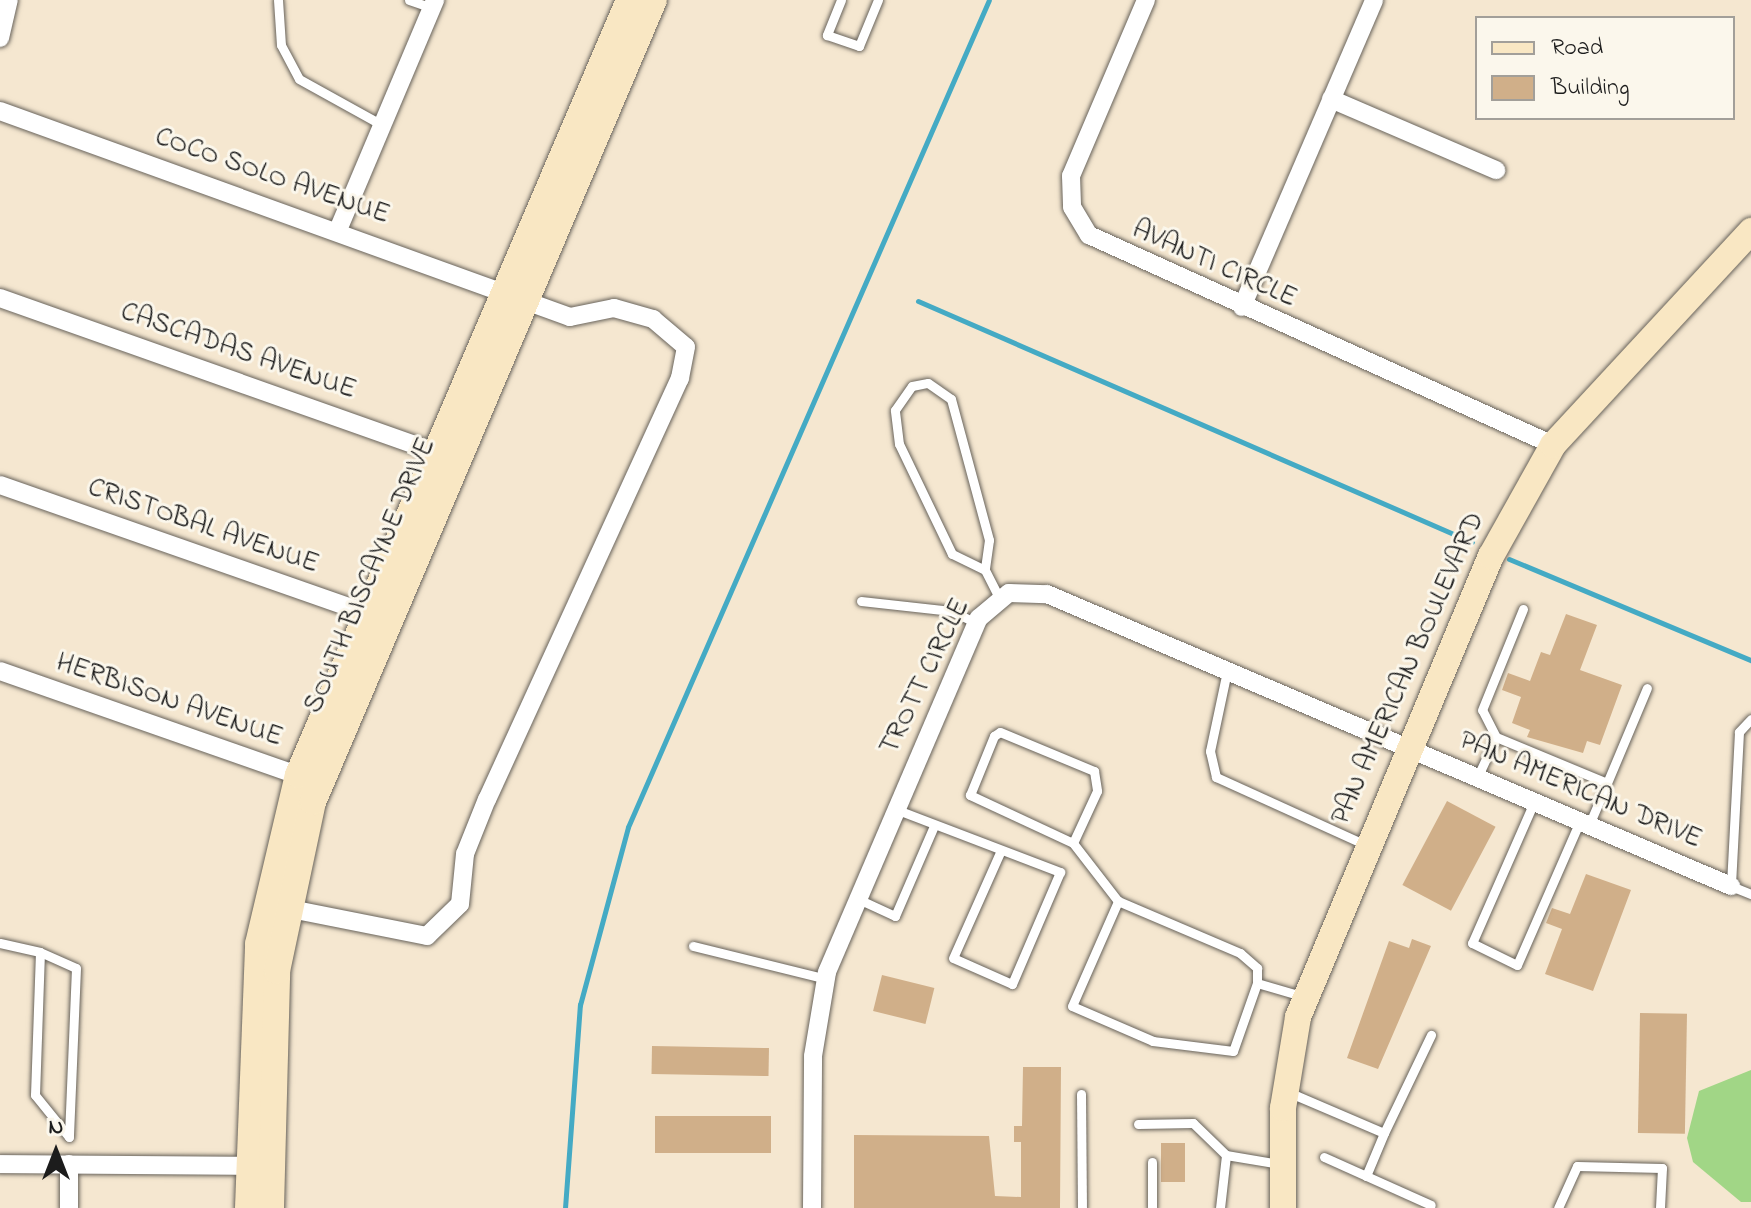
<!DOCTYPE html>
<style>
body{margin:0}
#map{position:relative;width:1751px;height:1208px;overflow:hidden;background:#f5e7d0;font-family:"Indie Flower",sans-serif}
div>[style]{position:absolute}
.green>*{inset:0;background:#a1d686}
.stream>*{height:5px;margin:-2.5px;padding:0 2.5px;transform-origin:2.5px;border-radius:2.5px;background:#44aac4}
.building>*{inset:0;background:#d0af89;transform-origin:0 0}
.roads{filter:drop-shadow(0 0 2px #68635b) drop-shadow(0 0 2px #68635b)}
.lane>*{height:9px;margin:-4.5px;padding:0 4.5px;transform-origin:4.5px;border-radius:4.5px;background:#fff}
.street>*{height:18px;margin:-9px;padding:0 9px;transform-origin:9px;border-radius:9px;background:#fff}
.secondary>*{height:26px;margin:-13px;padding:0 13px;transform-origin:13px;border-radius:13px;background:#f9e7c3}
span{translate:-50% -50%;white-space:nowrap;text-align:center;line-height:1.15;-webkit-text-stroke:6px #fbf7ec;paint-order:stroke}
.street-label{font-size:28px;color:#1c1c1c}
.legend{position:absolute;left:1475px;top:16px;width:260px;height:104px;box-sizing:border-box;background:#fbf7ec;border:2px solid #a29f99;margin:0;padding:10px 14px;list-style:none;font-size:24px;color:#1c1c1c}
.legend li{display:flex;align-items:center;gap:16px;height:40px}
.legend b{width:40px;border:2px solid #a29f99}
.north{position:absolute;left:16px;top:1112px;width:80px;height:80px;-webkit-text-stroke:6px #fbf7ec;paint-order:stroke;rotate:0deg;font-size:22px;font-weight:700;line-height:32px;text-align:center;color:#1c1c1c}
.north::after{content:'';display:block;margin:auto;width:28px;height:36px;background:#1c1c1c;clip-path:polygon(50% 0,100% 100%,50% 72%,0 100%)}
</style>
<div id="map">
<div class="green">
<div style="clip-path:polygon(1751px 1070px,1751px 1202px,1741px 1202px,1693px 1162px,1687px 1138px,1699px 1091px)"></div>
</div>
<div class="stream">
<div style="left:918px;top:301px;width:604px;rotate:23.51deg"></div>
<div style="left:1509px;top:559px;width:262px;rotate:22.7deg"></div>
<div style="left:565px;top:1208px;width:204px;rotate:-85.8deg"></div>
<div style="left:580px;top:1005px;width:184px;rotate:-74.9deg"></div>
<div style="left:628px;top:827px;width:902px;rotate:-66.42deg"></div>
</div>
<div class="building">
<div style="clip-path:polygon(1566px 614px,1597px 625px,1580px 670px,1622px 685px,1600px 745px,1587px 741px,1583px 753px,1527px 737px,1530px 730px,1512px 723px,1521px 697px,1502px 690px,1508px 673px,1530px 681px,1541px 652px,1550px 655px)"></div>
<div style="left:1447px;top:801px;width:55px;height:95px;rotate:28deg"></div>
<div style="clip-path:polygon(1586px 874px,1631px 890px,1593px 991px,1545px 974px,1562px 929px,1546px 923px,1552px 908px,1570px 914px)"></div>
<div style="clip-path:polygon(1412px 939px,1431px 946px,1378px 1069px,1347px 1058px,1389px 941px,1409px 948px)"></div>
<div style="left:882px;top:975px;width:54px;height:37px;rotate:14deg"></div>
<div style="left:1640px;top:1013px;width:47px;height:120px;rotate:1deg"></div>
<div style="left:652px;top:1046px;width:117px;height:28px;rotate:1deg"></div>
<div style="clip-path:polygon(1023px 1067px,1061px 1067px,1060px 1208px,854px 1208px,854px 1135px,989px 1136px,995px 1196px,1021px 1197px,1021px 1142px,1014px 1142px,1014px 1126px,1022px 1126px)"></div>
<div style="left:655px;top:1116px;width:116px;height:37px"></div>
<div style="left:1161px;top:1143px;width:24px;height:39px"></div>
</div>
<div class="roads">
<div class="lane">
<div style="left:278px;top:0;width:45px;rotate:86.2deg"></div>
<div style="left:281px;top:45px;width:38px;rotate:62deg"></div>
<div style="left:299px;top:79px;width:95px;rotate:29deg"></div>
<div style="left:409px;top:0;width:24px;rotate:19deg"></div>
<div style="left:841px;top:0;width:38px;rotate:112deg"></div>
<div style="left:827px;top:35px;width:34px;rotate:19deg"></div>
<div style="left:859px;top:46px;width:50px;rotate:-67.6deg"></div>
<div style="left:985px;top:570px;width:37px;rotate:-154deg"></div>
<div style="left:952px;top:554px;width:122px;rotate:-115.7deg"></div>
<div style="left:899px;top:444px;width:34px;rotate:-97deg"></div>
<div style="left:895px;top:410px;width:29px;rotate:-55deg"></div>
<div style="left:912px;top:386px;width:16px;rotate:-11deg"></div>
<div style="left:928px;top:383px;width:28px;rotate:35deg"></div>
<div style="left:951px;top:399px;width:146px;rotate:74.9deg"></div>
<div style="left:989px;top:540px;width:30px;rotate:98deg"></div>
<div style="left:985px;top:570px;width:31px;rotate:63deg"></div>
<div style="left:861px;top:601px;width:91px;rotate:6.3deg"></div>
<div style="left:951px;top:611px;width:29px;rotate:25deg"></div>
<div style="left:1227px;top:671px;width:82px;rotate:102deg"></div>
<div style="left:1210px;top:751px;width:27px;rotate:77deg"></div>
<div style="left:1216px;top:777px;width:165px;rotate:24.4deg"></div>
<div style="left:1751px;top:719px;width:18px;rotate:133deg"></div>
<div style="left:1739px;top:732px;width:154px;rotate:93deg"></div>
<div style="left:1731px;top:886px;width:22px;rotate:22deg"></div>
<div style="left:1496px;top:737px;width:30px;rotate:-117deg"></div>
<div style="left:1482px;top:710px;width:109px;rotate:-67.9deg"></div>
<div style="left:1477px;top:778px;width:45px;rotate:-65.1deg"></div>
<div style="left:1496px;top:737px;width:120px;rotate:22.5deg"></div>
<div style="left:1607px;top:783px;width:46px;rotate:113.2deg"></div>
<div style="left:1607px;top:783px;width:103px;rotate:-67.2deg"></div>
<div style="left:1534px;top:802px;width:154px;rotate:113.7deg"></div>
<div style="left:1472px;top:943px;width:50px;rotate:26.1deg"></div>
<div style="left:1517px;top:965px;width:157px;rotate:-66.4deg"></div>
<div style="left:895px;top:809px;width:177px;rotate:20.9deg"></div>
<div style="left:1060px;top:872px;width:122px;rotate:113.2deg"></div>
<div style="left:1012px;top:984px;width:64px;rotate:-156.2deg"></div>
<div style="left:953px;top:958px;width:118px;rotate:-66deg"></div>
<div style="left:1073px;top:843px;width:114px;rotate:-155deg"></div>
<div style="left:970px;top:795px;width:64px;rotate:-67.9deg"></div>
<div style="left:994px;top:736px;width:7px;rotate:-34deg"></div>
<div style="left:1000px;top:732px;width:102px;rotate:22.5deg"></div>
<div style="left:1094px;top:771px;width:20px;rotate:81deg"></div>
<div style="left:1097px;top:791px;width:57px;rotate:114.8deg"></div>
<div style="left:1073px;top:843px;width:73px;rotate:52.2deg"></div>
<div style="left:856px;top:898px;width:43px;rotate:24.8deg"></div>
<div style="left:895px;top:916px;width:98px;rotate:-66.6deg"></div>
<div style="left:0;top:943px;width:41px;rotate:12.7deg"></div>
<div style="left:40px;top:952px;width:39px;rotate:24deg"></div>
<div style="left:76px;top:968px;width:169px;rotate:92.4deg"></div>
<div style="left:69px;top:1137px;width:54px;rotate:-129deg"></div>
<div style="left:35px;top:1095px;width:143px;rotate:-88deg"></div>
<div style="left:693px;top:946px;width:137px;rotate:13.9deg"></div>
<div style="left:1257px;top:983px;width:72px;rotate:109.4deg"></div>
<div style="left:1233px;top:1051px;width:81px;rotate:-172.9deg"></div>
<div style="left:1153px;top:1041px;width:88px;rotate:-156.6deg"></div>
<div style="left:1072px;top:1006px;width:115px;rotate:-66.3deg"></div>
<div style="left:1118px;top:901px;width:133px;rotate:23.1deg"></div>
<div style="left:1240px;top:953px;width:23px;rotate:41deg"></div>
<div style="left:1257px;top:968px;width:15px;rotate:90deg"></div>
<div style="left:1257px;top:983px;width:50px;rotate:16.3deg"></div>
<div style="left:1288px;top:1092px;width:104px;rotate:23.1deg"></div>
<div style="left:1384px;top:1133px;width:109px;rotate:-64.4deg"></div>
<div style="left:1081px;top:1094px;width:114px;rotate:89.5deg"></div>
<div style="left:1138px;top:1124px;width:55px;rotate:-1deg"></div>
<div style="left:1193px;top:1123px;width:46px;rotate:44.1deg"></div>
<div style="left:1226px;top:1155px;width:55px;rotate:9.5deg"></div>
<div style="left:1324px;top:1157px;width:117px;rotate:24.2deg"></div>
<div style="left:1152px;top:1162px;width:46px;rotate:90deg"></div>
<div style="left:1366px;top:1176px;width:47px;rotate:-67.3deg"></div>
<div style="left:1220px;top:1208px;width:53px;rotate:-83.5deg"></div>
<div style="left:1558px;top:1208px;width:46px;rotate:-65.7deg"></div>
<div style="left:1577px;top:1166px;width:85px;rotate:1.3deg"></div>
<div style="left:1662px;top:1168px;width:40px;rotate:92.9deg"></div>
</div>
<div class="street">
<div style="left:1146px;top:0;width:191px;rotate:113.1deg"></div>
<div style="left:1071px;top:176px;width:31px;rotate:88deg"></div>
<div style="left:1072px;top:207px;width:33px;rotate:59deg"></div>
<div style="left:1089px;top:235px;width:509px;rotate:24.35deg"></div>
<div style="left:0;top:38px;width:39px;rotate:-77deg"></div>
<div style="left:1331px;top:99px;width:180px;rotate:23.3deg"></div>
<div style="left:0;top:111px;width:606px;rotate:19.87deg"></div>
<div style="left:570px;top:317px;width:45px;rotate:-11.6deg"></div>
<div style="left:614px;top:308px;width:41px;rotate:15.8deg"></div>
<div style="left:653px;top:319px;width:43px;rotate:40.3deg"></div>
<div style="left:686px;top:347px;width:32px;rotate:101deg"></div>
<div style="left:680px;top:378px;width:463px;rotate:114.6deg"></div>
<div style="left:487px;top:799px;width:59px;rotate:111.8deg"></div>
<div style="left:465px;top:854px;width:50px;rotate:95.7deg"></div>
<div style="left:460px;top:904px;width:46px;rotate:135.9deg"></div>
<div style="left:427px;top:936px;width:144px;rotate:-168.8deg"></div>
<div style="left:338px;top:230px;width:250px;rotate:-67.1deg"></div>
<div style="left:0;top:298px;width:473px;rotate:19.5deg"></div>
<div style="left:1242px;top:307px;width:334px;rotate:-66.7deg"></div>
<div style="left:0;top:485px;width:399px;rotate:19.3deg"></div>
<div style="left:0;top:671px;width:324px;rotate:19.3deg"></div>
<div style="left:0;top:1164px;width:261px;rotate:0.4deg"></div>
<div style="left:69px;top:1208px;width:44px;rotate:-90deg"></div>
<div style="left:812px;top:1208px;width:152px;rotate:-89.6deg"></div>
<div style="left:813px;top:1056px;width:85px;rotate:-80.5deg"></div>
<div style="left:827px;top:972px;width:385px;rotate:-66.8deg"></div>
<div style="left:979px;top:618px;width:39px;rotate:-40deg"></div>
<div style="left:1009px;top:593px;width:38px;rotate:2deg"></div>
<div style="left:1047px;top:594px;width:744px;rotate:23.12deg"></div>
</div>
<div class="secondary">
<div style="left:248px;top:1208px;width:264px;rotate:-87.8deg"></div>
<div style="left:258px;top:944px;width:174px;rotate:-76.7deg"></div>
<div style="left:298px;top:775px;width:843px;rotate:-66.87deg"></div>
<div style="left:271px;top:1208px;width:237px;rotate:-88.5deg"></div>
<div style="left:277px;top:971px;width:173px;rotate:-78deg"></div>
<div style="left:313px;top:802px;width:871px;rotate:-66.97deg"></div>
<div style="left:1283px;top:1208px;width:100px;rotate:-90deg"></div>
<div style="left:1283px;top:1108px;width:92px;rotate:-80.6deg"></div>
<div style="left:1298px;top:1017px;width:500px;rotate:-67.3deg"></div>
<div style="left:1491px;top:556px;width:127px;rotate:-60.8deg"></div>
<div style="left:1553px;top:445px;width:292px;rotate:-47.2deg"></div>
</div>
</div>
<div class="street-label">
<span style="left:272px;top:177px;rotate:19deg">COCO SOLO AVENUE</span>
<span style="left:1214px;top:265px;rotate:24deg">AVANTI CIRCLE</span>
<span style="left:238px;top:352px;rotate:19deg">CASCADAS AVENUE</span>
<span style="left:203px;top:527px;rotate:19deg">CRISTOBAL AVENUE</span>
<span style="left:371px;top:576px;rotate:-67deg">SOUTH BISCAYNE DRIVE</span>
<span style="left:1409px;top:669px;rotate:-66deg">PAN AMERICAN BOULEVARD</span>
<span style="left:926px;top:677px;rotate:-64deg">TROTT CIRCLE</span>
<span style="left:169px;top:701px;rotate:19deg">HERBISON AVENUE</span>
<span style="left:1580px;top:791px;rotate:23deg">PAN AMERICAN DRIVE</span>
</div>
<ul class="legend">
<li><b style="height:10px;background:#f9e7c3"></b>Road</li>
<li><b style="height:22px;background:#d0af89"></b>Building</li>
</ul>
<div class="north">N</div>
</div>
